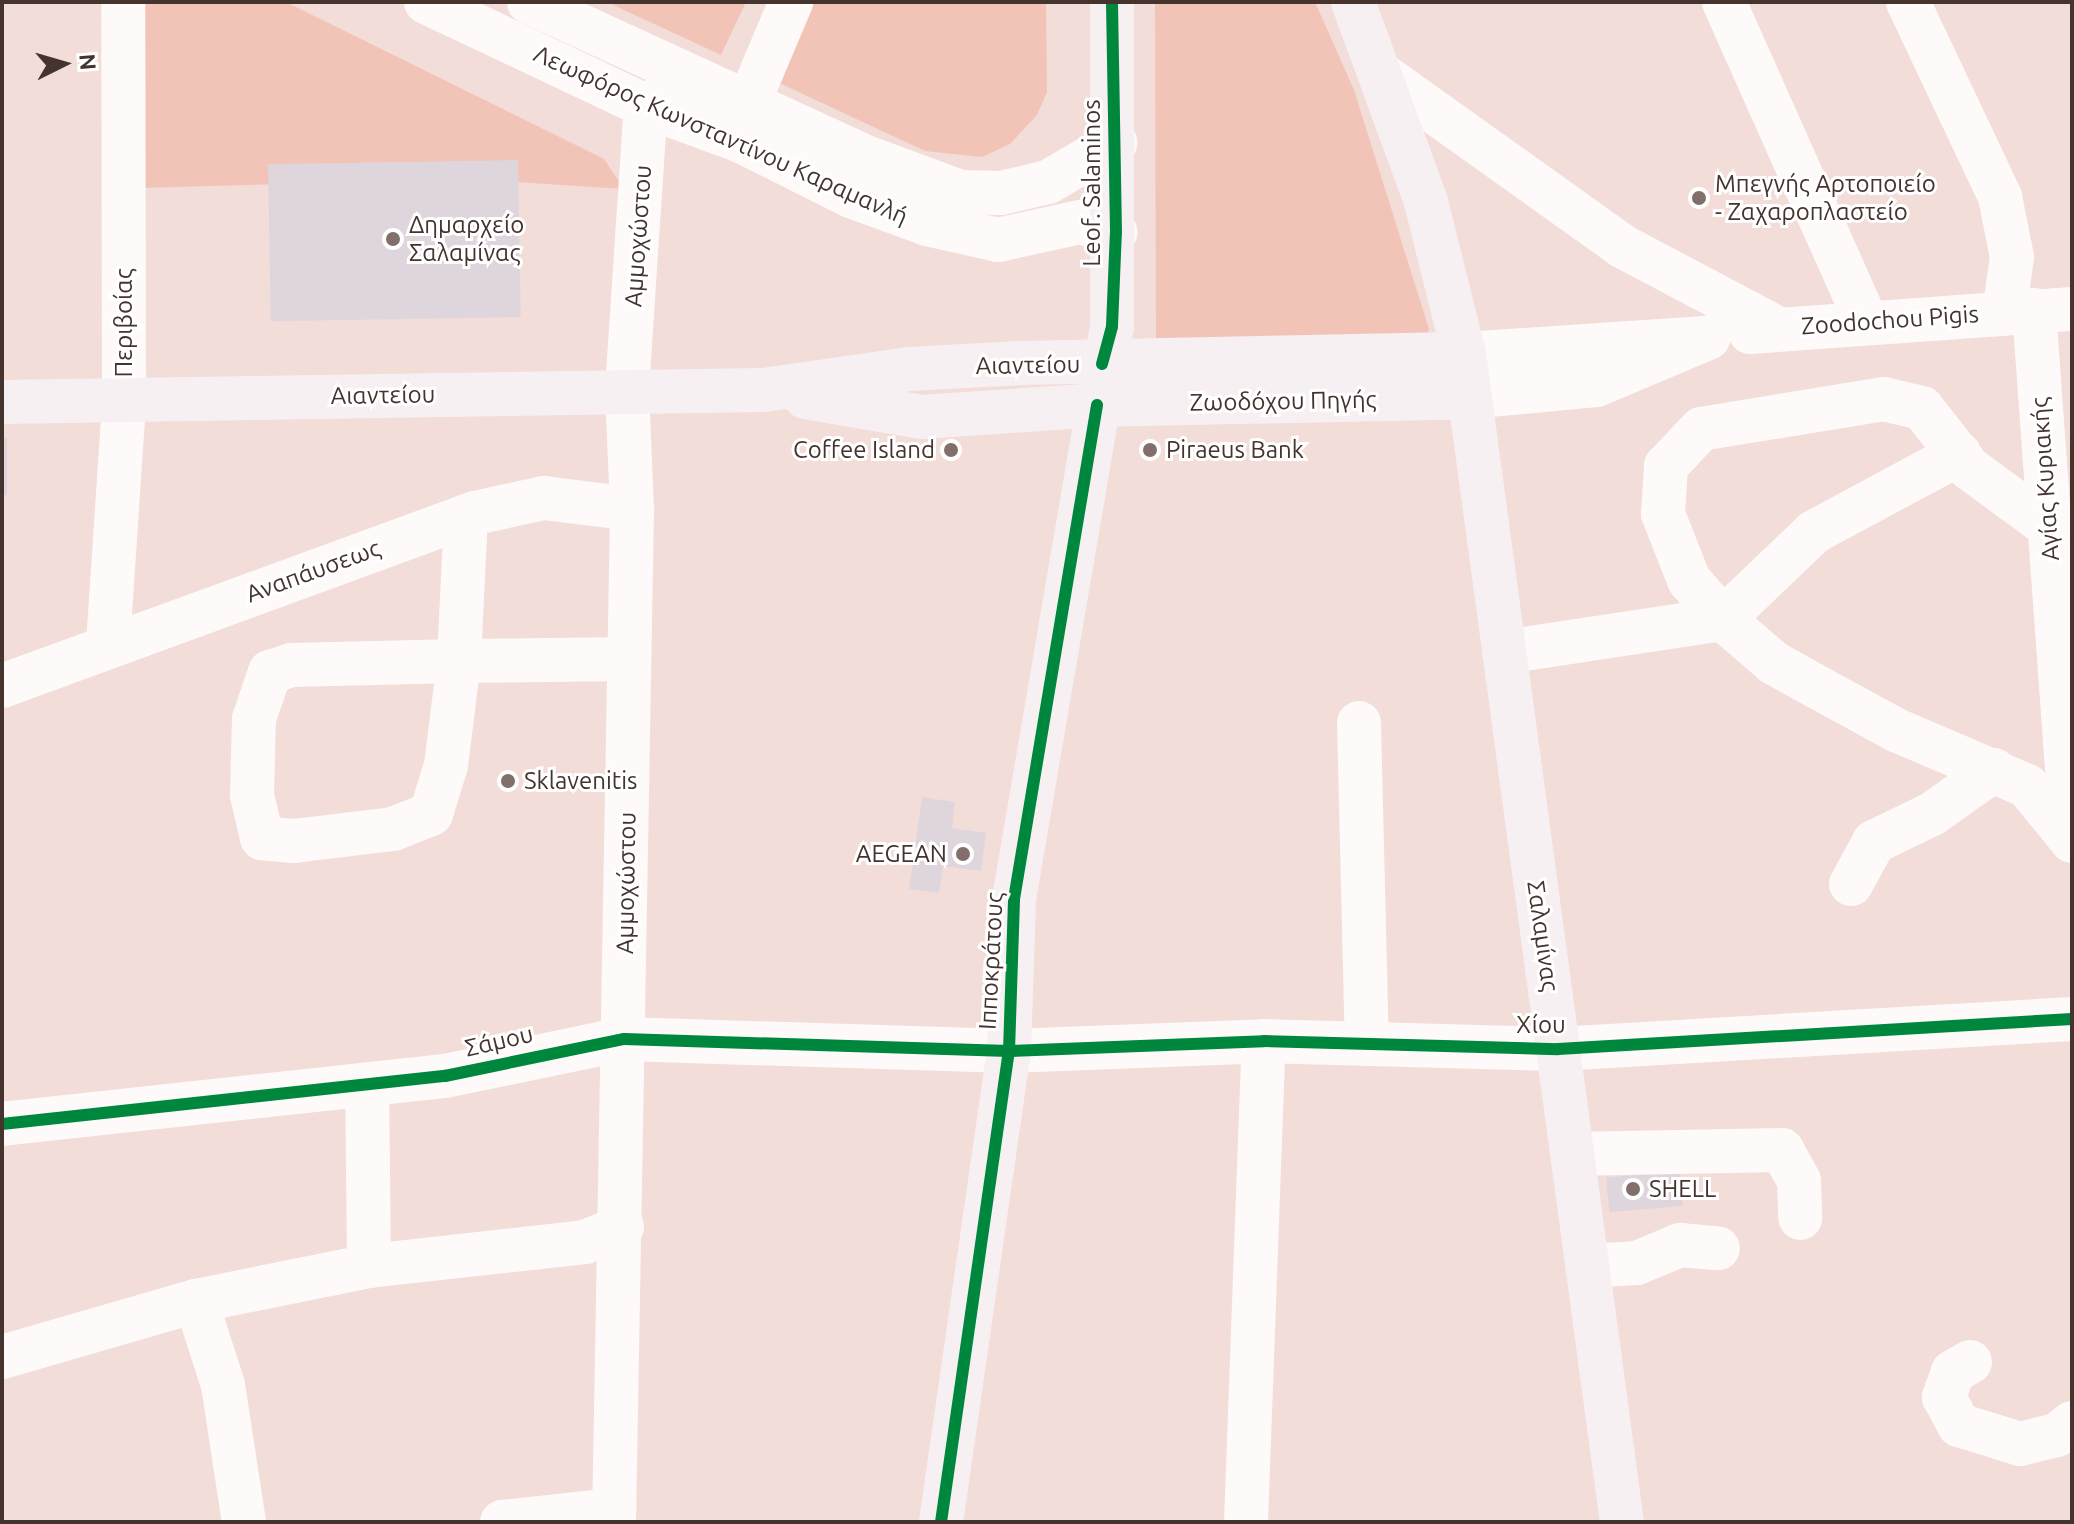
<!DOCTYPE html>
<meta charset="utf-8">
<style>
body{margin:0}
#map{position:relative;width:2074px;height:1524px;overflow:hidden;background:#f2ddd8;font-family:Ubuntu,sans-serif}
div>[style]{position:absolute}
.green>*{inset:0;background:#f2c4b8}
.building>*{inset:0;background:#ded6dc;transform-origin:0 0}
.minor>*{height:44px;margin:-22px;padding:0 22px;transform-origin:22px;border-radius:22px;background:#fdfaf9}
.major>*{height:44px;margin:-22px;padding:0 22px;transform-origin:22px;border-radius:22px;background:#f7f0f2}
.cycleway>*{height:12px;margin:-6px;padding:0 6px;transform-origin:6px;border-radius:6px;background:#00873e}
.dots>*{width:22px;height:22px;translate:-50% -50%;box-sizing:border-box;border:4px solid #fff;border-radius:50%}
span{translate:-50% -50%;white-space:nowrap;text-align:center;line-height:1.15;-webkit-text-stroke:6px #fff;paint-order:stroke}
.street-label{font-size:24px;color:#45332e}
.poi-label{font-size:24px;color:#45332e}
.left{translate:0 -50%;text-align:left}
.right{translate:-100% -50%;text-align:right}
.frame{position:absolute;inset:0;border:4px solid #45332e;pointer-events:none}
.north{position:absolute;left:24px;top:24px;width:80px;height:80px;-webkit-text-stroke:6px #fff;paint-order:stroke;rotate:85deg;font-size:22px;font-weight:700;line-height:32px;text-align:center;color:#45332e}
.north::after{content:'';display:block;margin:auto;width:28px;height:36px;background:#45332e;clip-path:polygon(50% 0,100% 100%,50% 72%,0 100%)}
</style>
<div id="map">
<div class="green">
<div style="clip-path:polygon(142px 2px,286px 2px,604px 159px,624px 189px,468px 179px,139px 188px)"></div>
<div style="clip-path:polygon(607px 2px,746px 2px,721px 55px)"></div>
<div style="clip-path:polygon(807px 2px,1046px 2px,1047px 92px,1037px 115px,1010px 144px,982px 157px,925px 151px,775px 81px)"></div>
<div style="clip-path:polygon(1155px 2px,1315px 2px,1354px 90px,1429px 329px,1424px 343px,1156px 348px)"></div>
</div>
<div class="building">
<div style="left:518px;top:160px;width:157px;height:250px;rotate:89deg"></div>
<div style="left:2px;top:438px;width:5px;height:57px"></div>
<div style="clip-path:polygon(922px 797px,955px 802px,952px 828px,986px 833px,981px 871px,943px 866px,939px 893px,909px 889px)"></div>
<div style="left:1680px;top:1171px;width:35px;height:74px;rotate:85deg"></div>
</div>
<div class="minor">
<div style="left:426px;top:2px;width:243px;rotate:25.3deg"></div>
<div style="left:646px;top:106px;width:101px;rotate:20.2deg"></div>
<div style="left:741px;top:141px;width:123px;rotate:26.6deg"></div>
<div style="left:851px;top:196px;width:81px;rotate:20.2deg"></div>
<div style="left:927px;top:224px;width:73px;rotate:12.7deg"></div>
<div style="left:998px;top:240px;width:84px;rotate:-12.4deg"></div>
<div style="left:1080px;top:222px;width:37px;rotate:16deg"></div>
<div style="left:529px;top:2px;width:376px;rotate:24.7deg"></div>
<div style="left:871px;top:159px;width:95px;rotate:20.3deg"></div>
<div style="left:960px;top:192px;width:41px;rotate:1.4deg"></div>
<div style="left:1001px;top:193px;width:48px;rotate:-13.2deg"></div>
<div style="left:1048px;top:182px;width:78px;rotate:-30.2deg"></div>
<div style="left:1724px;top:2px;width:349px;rotate:66deg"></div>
<div style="left:1908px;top:2px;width:216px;rotate:64.7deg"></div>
<div style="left:2000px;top:197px;width:61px;rotate:78.7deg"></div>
<div style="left:2012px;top:257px;width:57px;rotate:98.1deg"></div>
<div style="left:1384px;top:76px;width:292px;rotate:35.5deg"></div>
<div style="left:1622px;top:246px;width:175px;rotate:27.9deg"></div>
<div style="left:748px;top:104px;width:111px;rotate:-67.1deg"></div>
<div style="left:2034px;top:310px;width:530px;rotate:85.89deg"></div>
<div style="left:1750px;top:332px;width:323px;rotate:-4.1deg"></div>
<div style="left:1464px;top:354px;width:245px;rotate:-3.8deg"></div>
<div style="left:1708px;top:338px;width:121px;rotate:157.2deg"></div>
<div style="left:1596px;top:385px;width:128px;rotate:174.6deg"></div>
<div style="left:466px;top:516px;width:145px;rotate:92.8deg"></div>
<div style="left:459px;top:661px;width:105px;rotate:97.1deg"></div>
<div style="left:446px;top:765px;width:51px;rotate:107deg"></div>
<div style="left:431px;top:814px;width:41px;rotate:158.5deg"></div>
<div style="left:393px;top:829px;width:100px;rotate:173.1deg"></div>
<div style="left:294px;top:841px;width:32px;rotate:-175deg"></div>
<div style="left:262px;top:838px;width:44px;rotate:-103.1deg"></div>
<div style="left:252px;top:795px;width:76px;rotate:-88.5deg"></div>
<div style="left:254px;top:719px;width:50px;rotate:-71.2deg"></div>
<div style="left:270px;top:672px;width:22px;rotate:-18deg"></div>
<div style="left:291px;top:665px;width:168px;rotate:-1.4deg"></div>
<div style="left:459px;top:661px;width:170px;rotate:-0.7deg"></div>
<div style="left:2048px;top:526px;width:98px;rotate:-143.7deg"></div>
<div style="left:1969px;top:468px;width:76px;rotate:-128.1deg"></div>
<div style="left:1922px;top:408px;width:39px;rotate:-167deg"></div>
<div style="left:1884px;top:399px;width:185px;rotate:170.7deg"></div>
<div style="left:1701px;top:429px;width:51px;rotate:133.4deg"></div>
<div style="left:1666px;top:466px;width:48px;rotate:93.6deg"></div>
<div style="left:1663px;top:514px;width:71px;rotate:68.5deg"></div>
<div style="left:1689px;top:580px;width:52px;rotate:48.9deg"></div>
<div style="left:1723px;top:619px;width:67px;rotate:40.8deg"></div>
<div style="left:1774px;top:663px;width:51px;rotate:29.1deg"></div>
<div style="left:1819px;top:688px;width:88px;rotate:28.6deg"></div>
<div style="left:1896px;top:730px;width:142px;rotate:23.1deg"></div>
<div style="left:2027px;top:786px;width:71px;rotate:50.7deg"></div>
<div style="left:108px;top:644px;width:244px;rotate:-86.2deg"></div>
<div style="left:124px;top:401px;width:399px;rotate:-90.1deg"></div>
<div style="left:1504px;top:652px;width:221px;rotate:-8.6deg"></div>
<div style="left:1723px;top:619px;width:126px;rotate:-43.7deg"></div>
<div style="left:1814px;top:532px;width:165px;rotate:-28.3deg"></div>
<div style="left:2px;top:686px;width:504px;rotate:-20.09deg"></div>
<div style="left:475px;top:513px;width:71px;rotate:-12.3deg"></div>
<div style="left:544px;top:498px;width:89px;rotate:7.1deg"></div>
<div style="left:1359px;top:723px;width:321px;rotate:88.6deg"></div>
<div style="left:1851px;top:884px;width:48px;rotate:-61.3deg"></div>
<div style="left:1874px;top:842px;width:64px;rotate:-25.8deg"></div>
<div style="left:1932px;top:814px;width:76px;rotate:-35.4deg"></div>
<div style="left:2px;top:1124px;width:446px;rotate:-6.2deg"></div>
<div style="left:445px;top:1076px;width:183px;rotate:-11.7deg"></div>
<div style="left:624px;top:1039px;width:385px;rotate:1.8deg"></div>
<div style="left:1009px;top:1051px;width:255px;rotate:-2.2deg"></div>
<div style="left:1264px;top:1041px;width:294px;rotate:1.6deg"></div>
<div style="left:1558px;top:1049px;width:515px;rotate:-3.34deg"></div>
<div style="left:1573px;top:1154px;width:209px;rotate:-1.1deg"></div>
<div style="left:1782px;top:1150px;width:35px;rotate:61deg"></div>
<div style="left:1799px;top:1181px;width:37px;rotate:88deg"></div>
<div style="left:369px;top:1266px;width:217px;rotate:-6.3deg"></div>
<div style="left:585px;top:1242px;width:40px;rotate:-22deg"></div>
<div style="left:1588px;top:1266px;width:49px;rotate:-3.5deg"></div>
<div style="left:1637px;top:1263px;width:47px;rotate:-22.7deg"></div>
<div style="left:1680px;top:1245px;width:38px;rotate:5deg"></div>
<div style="left:196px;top:1301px;width:88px;rotate:72.2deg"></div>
<div style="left:223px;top:1385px;width:139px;rotate:81.3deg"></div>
<div style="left:2px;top:1357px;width:202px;rotate:-16.1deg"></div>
<div style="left:196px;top:1301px;width:177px;rotate:-11.4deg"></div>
<div style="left:369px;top:1266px;width:181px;rotate:-90.6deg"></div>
<div style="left:1970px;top:1362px;width:20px;rotate:150deg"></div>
<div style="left:1953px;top:1372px;width:27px;rotate:110deg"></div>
<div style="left:1944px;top:1397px;width:32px;rotate:62deg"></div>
<div style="left:1959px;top:1425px;width:64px;rotate:17.3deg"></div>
<div style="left:2020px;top:1444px;width:38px;rotate:-14deg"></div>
<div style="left:2057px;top:1435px;width:19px;rotate:-39deg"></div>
<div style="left:502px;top:1522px;width:113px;rotate:-6.1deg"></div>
<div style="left:614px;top:1522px;width:1013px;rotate:-88.98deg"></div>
<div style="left:632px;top:509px;width:120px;rotate:-92.4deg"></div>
<div style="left:627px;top:389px;width:284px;rotate:-86.2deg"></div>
<div style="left:646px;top:106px;width:53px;rotate:-30.4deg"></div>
<div style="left:1246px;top:1522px;width:481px;rotate:-87.9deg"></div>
</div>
<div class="major">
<div style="left:1353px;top:2px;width:213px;rotate:69.9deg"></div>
<div style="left:1426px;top:202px;width:157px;rotate:76deg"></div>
<div style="left:1464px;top:354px;width:1179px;rotate:82.3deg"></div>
<div style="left:805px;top:397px;width:119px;rotate:9.7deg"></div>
<div style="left:922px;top:417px;width:175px;rotate:-3.9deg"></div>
<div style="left:1097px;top:405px;width:372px;rotate:-1.2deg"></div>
<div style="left:2px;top:402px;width:762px;rotate:-0.9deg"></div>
<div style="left:764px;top:390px;width:147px;rotate:-8.2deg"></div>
<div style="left:909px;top:369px;width:111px;rotate:-3.1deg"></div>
<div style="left:1020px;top:363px;width:444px;rotate:-1.2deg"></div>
<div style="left:941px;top:1522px;width:476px;rotate:-81.8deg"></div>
<div style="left:1009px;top:1051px;width:152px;rotate:-88.1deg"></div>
<div style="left:1014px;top:899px;width:581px;rotate:-80.29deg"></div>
<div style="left:1112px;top:326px;width:324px;rotate:-90deg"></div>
</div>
<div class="cycleway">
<div style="left:1102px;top:364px;width:39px;rotate:-75deg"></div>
<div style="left:1112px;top:326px;width:94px;rotate:-87.6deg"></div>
<div style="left:1116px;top:232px;width:230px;rotate:-91deg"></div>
<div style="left:2px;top:1124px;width:446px;rotate:-6.2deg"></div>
<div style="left:445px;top:1076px;width:183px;rotate:-11.7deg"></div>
<div style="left:624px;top:1039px;width:385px;rotate:1.8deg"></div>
<div style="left:1009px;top:1051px;width:255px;rotate:-2.2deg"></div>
<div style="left:1264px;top:1041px;width:294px;rotate:1.6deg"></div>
<div style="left:1558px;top:1049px;width:515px;rotate:-3.34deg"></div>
<div style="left:941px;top:1522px;width:476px;rotate:-81.8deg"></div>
<div style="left:1009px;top:1051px;width:152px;rotate:-88.1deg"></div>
<div style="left:1014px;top:899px;width:501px;rotate:-80.46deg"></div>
</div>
<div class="dots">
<div style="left:1699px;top:198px;background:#826e6a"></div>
<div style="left:393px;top:239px;background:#826e6a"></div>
<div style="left:951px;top:450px;background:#826e6a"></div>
<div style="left:1150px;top:450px;background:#826e6a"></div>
<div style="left:508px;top:781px;background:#826e6a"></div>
<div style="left:963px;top:854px;background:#826e6a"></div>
<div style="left:1633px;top:1189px;background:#826e6a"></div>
</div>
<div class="street-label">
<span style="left:721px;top:135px;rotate:24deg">Λεωφόρος Κωνσταντίνου Καραμανλή</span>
<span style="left:1092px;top:183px;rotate:-90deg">Leof. Salaminos</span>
<span style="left:638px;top:236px;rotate:-86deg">Αμμοχώστου</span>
<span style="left:1890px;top:320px;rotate:-4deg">Zoodochou Pigis</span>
<span style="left:124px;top:323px;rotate:-90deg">Περιβοίας</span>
<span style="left:1028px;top:365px;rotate:-1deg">Αιαντείου</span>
<span style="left:383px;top:395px;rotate:-1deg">Αιαντείου</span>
<span style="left:1283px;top:401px;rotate:-1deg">Ζωοδόχου Πηγής</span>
<span style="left:2045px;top:479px;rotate:-94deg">Αγίας Κυριακής</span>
<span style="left:313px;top:571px;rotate:-20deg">Αναπάυσεως</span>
<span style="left:626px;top:883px;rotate:-89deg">Αμμοχώστου</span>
<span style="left:1543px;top:936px;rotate:82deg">Σαλαμίνας</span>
<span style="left:991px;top:961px;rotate:-87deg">Ιπποκράτους</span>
<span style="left:1541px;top:1025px">Χίου</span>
<span style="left:499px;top:1041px;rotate:-13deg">Σάμου</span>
</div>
<div class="poi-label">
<span class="left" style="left:1715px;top:198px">Μπεγνής Αρτοποιείο<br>- Ζαχαροπλαστείο</span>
<span class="left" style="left:409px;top:239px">Δημαρχείο<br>Σαλαμίνας</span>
<span class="right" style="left:935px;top:450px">Coffee Island</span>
<span class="left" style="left:1166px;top:450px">Piraeus Bank</span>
<span class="left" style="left:524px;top:781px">Sklavenitis</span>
<span class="right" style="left:947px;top:854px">AEGEAN</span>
<span class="left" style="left:1649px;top:1189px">SHELL</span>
</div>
<div class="frame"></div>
<div class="north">N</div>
</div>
